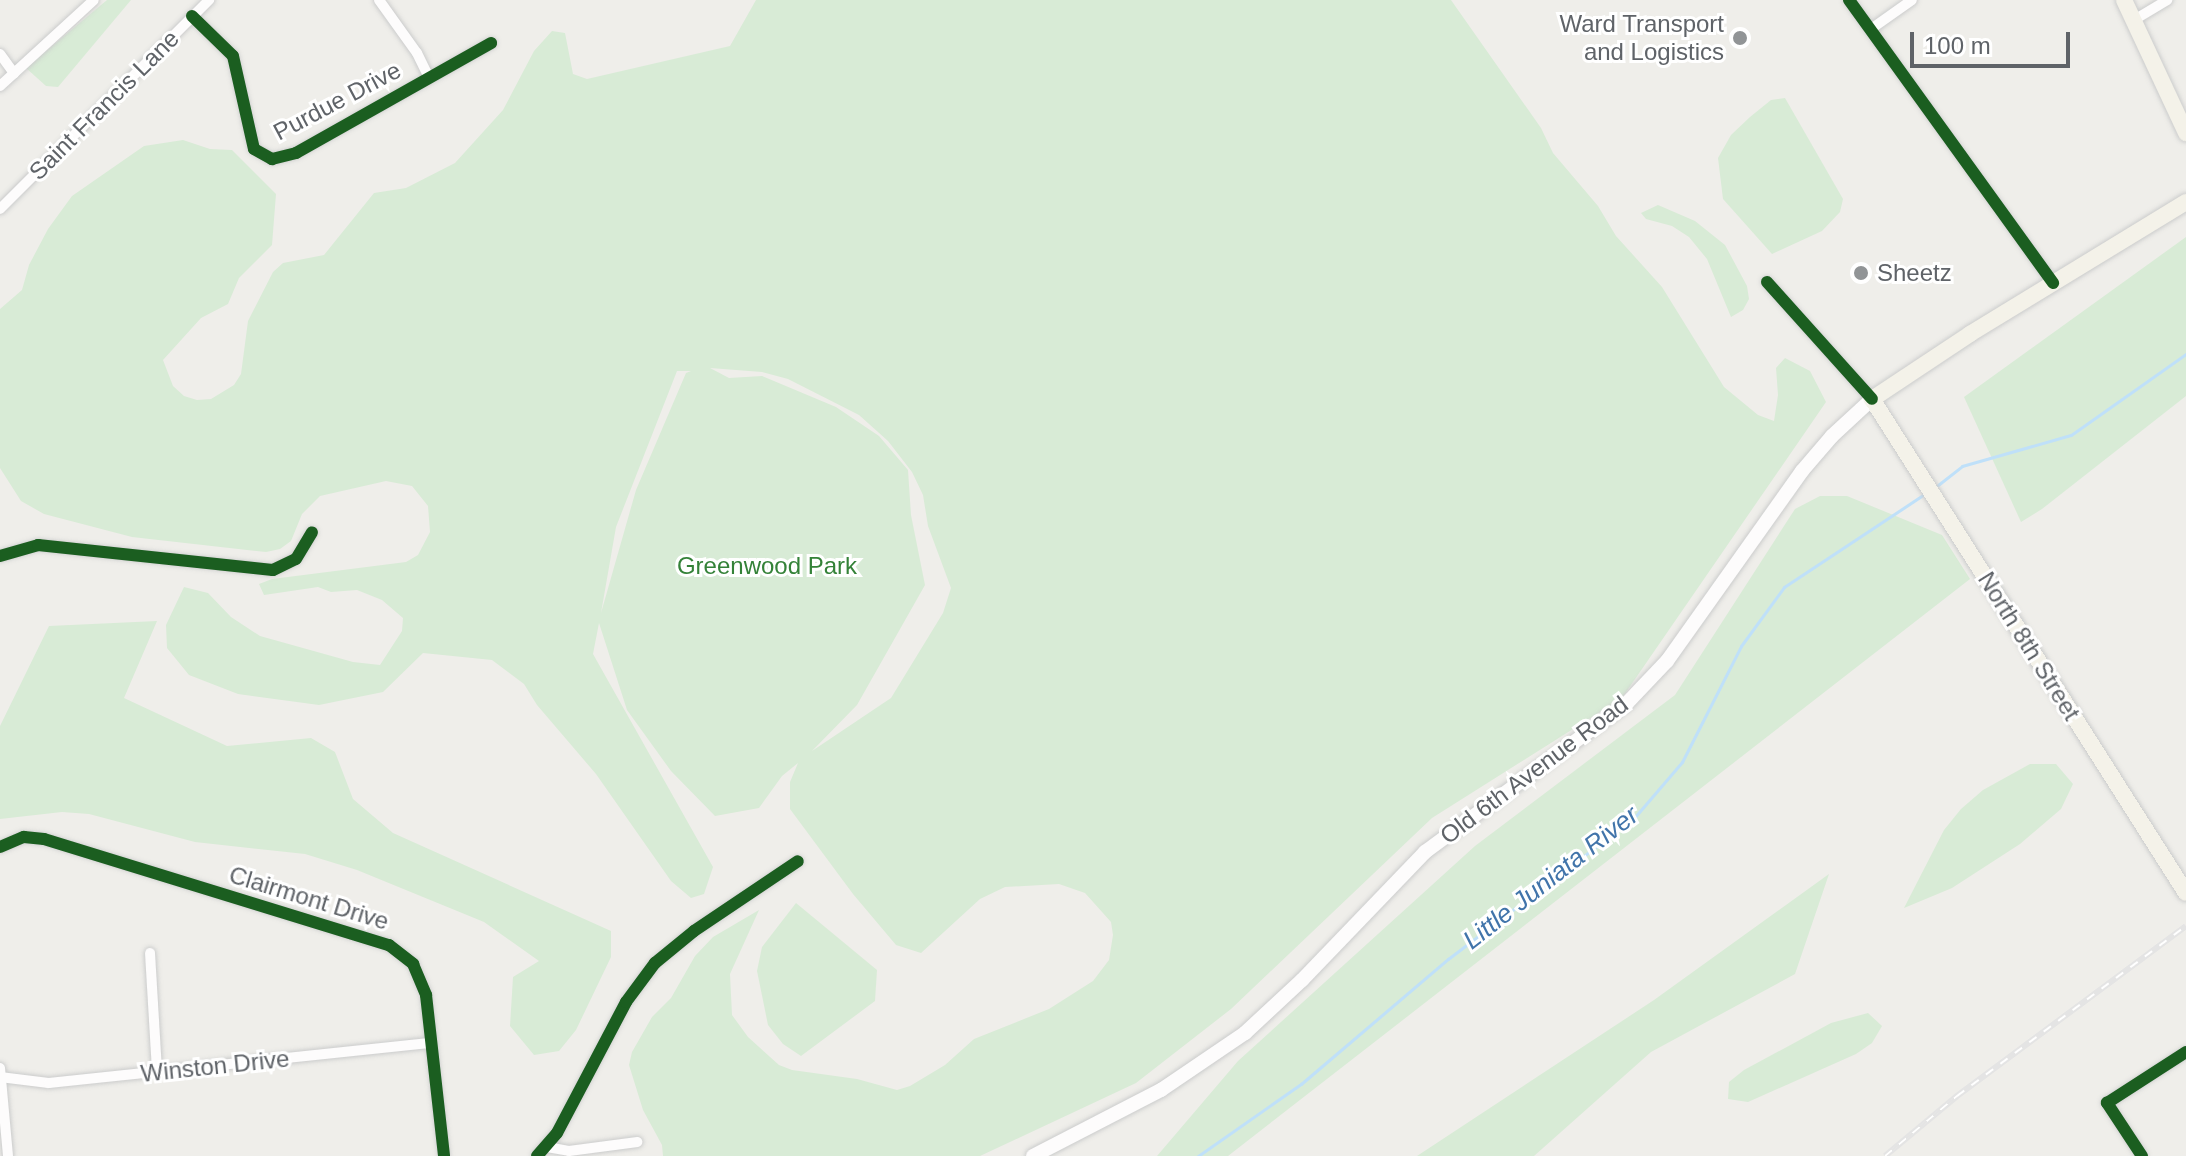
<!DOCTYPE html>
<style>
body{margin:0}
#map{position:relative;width:2186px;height:1156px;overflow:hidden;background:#efeeea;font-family:Arial,sans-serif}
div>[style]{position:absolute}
.green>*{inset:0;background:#d8ebd6}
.stream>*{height:3px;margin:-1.5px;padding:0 1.5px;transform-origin:1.5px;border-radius:1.5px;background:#bfe0f9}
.roads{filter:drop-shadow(0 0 2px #cbcccc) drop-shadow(0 0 2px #cbcccc)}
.street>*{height:10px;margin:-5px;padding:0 5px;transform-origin:5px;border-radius:5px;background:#fdfcfc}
.secondary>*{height:14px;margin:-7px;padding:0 7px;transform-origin:7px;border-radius:7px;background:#fdfcfc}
.primary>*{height:16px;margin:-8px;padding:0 8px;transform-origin:8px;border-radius:8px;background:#f4f2e9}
.rail>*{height:6px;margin-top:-3px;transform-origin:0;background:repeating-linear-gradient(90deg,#fff 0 9px,#e4e4e4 0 18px);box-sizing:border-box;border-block:2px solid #e4e4e4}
.cycleway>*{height:12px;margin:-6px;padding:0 6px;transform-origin:6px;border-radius:6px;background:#1b5e20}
.dots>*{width:22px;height:22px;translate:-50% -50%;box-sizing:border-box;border:4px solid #fff;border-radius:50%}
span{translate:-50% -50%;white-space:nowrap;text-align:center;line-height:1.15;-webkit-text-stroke:6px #fff;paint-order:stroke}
.poi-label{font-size:24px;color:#5f6368}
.right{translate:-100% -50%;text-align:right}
.left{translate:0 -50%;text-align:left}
.street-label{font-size:24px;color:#5f6368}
.park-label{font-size:24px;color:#348238}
.water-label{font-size:26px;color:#4174aa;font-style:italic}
.scale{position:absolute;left:1910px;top:32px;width:160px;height:36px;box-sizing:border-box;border:4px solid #5f6368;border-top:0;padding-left:10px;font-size:24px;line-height:28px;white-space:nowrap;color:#5f6368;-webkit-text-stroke:6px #fff;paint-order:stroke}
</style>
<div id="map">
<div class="green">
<div style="clip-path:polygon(107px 0,131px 0,58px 87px,46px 86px,26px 68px)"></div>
<div style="clip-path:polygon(evenodd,756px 0,1451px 0,1541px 128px,1553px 153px,1598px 206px,1616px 236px,1662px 287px,1724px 387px,1758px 415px,1774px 421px,1778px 395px,1776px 368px,1785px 358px,1810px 371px,1826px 402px,1622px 698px,1432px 818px,1231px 1009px,1136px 1083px,980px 1156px,663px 1156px,662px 1145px,643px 1110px,629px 1065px,632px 1052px,652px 1017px,671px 998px,695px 956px,713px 937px,759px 910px,730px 974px,732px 1015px,748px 1037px,779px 1065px,792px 1070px,857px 1079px,897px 1090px,910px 1086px,945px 1065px,974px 1039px,1049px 1009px,1093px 981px,1109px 960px,1113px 935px,1111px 922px,1085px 893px,1059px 884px,1005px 887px,980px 899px,921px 953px,896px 945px,853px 894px,790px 809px,790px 782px,798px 763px,782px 776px,759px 808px,715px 816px,671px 771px,627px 710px,599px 623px,593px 654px,713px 867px,704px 894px,691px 898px,671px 881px,596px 774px,537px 705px,524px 684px,492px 660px,423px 653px,383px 692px,319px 705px,238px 694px,189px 675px,167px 648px,166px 625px,184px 587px,208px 593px,231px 617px,260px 636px,353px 662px,380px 665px,402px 631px,403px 618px,382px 600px,357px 590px,331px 592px,318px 587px,264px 595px,259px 584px,272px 579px,406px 562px,418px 555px,430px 532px,428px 506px,412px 486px,386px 481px,320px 496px,302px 514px,291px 541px,280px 549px,266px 552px,132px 537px,44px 514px,21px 501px,0 468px,0 309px,22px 290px,29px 265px,48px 229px,72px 196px,144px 146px,183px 140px,210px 149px,232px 150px,276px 194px,272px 245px,239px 278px,228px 304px,201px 318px,163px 360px,173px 386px,184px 396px,197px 400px,211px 399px,234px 385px,241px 374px,248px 321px,273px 272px,283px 263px,324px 255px,374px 193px,406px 188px,455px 163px,503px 110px,534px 51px,552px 31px,565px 33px,573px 74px,587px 79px,730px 46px,756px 0,710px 368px,762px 372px,788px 379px,859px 415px,888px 441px,912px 472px,923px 495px,928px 526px,951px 588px,943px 613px,891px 698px,812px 751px,857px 705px,925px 585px,911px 515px,908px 470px,879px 436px,836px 407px,762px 376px,729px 378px,710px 368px,756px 0,677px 371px,691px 371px,686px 373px,636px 490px,601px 613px,616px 527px,677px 371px)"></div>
<div style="clip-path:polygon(1785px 98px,1843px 199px,1840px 212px,1822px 231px,1772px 254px,1723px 199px,1718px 158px,1731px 135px,1750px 117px,1771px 100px)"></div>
<div style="clip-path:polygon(1658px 205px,1695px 221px,1725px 245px,1747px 286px,1749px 299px,1743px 310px,1731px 317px,1707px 259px,1689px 237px,1672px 226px,1646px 219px,1641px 213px)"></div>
<div style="clip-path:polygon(2186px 237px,2186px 396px,2042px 509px,2021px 522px,1964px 397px)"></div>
<div style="clip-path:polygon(1820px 496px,1847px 496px,1942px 535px,1970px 579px,1228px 1156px,1157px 1156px,1238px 1061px,1475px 846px,1675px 695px,1795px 509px)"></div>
<div style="clip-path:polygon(157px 621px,124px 698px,227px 746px,311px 738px,335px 752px,353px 799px,393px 833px,611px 931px,611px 957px,576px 1030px,559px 1051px,534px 1055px,510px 1026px,513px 977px,539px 961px,484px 922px,357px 870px,305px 854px,195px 842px,89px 814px,62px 812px,0 819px,0 726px,49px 626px)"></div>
<div style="clip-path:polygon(2030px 764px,2056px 764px,2073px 784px,2061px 809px,2020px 844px,1952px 888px,1904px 908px,1944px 830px,1961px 809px,1983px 790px)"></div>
<div style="clip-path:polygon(1829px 874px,1795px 974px,1651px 1052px,1534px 1156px,1417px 1156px,1654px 1000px)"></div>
<div style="clip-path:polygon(796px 903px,877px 970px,875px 1001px,801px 1056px,783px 1044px,768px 1025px,757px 971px,762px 947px)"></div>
<div style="clip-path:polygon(1868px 1013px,1882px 1026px,1872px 1043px,1856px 1054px,1748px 1102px,1728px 1099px,1729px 1082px,1744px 1070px,1831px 1023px)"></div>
</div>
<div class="stream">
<div style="left:1938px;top:485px;width:31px;rotate:-38deg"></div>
<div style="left:1962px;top:466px;width:113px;rotate:-15.9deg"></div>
<div style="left:2071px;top:435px;width:141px;rotate:-35.2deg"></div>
<div style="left:1198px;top:1156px;width:126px;rotate:-35deg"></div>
<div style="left:1301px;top:1084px;width:193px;rotate:-40.4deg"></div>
<div style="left:1448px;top:959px;width:233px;rotate:-37.2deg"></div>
<div style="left:1634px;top:818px;width:74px;rotate:-49.4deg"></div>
<div style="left:1682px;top:762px;width:130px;rotate:-63deg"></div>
<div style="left:1741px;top:646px;width:73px;rotate:-53.9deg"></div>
<div style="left:1784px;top:587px;width:167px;rotate:-33.5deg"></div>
</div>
<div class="roads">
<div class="street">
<div style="left:379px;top:0;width:65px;rotate:54.4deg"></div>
<div style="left:417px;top:53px;width:25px;rotate:64deg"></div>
<div style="left:1849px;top:0;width:349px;rotate:54.2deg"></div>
<div style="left:192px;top:16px;width:57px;rotate:44.3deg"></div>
<div style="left:233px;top:56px;width:95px;rotate:77.3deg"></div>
<div style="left:254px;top:149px;width:21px;rotate:29deg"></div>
<div style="left:272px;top:159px;width:25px;rotate:-14deg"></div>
<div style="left:296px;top:153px;width:224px;rotate:-29.4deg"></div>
<div style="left:2134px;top:20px;width:39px;rotate:-31deg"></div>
<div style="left:1871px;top:29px;width:50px;rotate:-35.3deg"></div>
<div style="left:0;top:54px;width:24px;rotate:54deg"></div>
<div style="left:0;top:86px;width:127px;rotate:-42.5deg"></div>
<div style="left:0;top:209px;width:296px;rotate:-45deg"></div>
<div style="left:1767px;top:282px;width:157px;rotate:48.1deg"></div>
<div style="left:0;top:556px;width:40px;rotate:-16deg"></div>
<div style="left:38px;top:545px;width:236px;rotate:6.1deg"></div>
<div style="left:273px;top:570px;width:25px;rotate:-26deg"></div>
<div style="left:296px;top:559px;width:31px;rotate:-59deg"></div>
<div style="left:0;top:847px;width:26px;rotate:-23deg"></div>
<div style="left:24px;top:837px;width:20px;rotate:6deg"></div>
<div style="left:44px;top:839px;width:361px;rotate:17.1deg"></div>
<div style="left:389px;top:945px;width:31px;rotate:38deg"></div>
<div style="left:413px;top:964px;width:34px;rotate:67deg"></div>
<div style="left:426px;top:995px;width:162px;rotate:83.6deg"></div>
<div style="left:150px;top:953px;width:119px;rotate:86.6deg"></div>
<div style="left:0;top:1068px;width:88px;rotate:84.8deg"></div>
<div style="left:0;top:1077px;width:49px;rotate:7deg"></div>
<div style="left:49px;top:1083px;width:382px;rotate:-6deg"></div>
<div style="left:547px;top:1147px;width:22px;rotate:10deg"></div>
<div style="left:569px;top:1151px;width:69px;rotate:-7.5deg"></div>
<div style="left:537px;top:1156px;width:30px;rotate:-49deg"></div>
<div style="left:557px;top:1133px;width:148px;rotate:-62.2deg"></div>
<div style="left:626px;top:1002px;width:49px;rotate:-53.4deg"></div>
<div style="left:655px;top:963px;width:50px;rotate:-39.4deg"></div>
<div style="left:694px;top:931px;width:125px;rotate:-33.9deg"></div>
<div style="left:2142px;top:1156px;width:64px;rotate:-123.4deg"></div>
<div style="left:2107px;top:1103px;width:94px;rotate:-32.8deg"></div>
</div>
<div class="secondary">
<div style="left:1033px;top:1156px;width:144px;rotate:-27.3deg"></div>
<div style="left:1161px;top:1090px;width:102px;rotate:-34.2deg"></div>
<div style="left:1245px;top:1033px;width:78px;rotate:-42.9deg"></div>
<div style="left:1302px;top:980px;width:178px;rotate:-46.1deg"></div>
<div style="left:1425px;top:852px;width:251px;rotate:-36.4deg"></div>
<div style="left:1627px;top:703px;width:58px;rotate:-46.4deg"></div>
<div style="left:1667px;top:661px;width:233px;rotate:-54.6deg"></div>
<div style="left:1802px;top:471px;width:46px;rotate:-49.4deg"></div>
<div style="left:1832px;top:436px;width:54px;rotate:-42.8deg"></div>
</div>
<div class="primary">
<div style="left:2124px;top:0;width:147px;rotate:65deg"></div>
<div style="left:2186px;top:202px;width:253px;rotate:148.6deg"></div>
<div style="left:1970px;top:334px;width:118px;rotate:146.4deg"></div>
<div style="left:1872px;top:399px;width:585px;rotate:57.56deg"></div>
</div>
</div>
<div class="rail">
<div style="left:1885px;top:1156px;width:94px;rotate:-39.8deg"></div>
<div style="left:1957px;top:1096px;width:285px;rotate:-36.6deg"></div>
</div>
<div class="cycleway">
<div style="left:1849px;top:0;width:349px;rotate:54.2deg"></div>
<div style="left:192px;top:16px;width:57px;rotate:44.3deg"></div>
<div style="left:233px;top:56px;width:95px;rotate:77.3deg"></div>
<div style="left:254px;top:149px;width:21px;rotate:29deg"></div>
<div style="left:272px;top:159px;width:25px;rotate:-14deg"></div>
<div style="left:296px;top:153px;width:224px;rotate:-29.4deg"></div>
<div style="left:1767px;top:282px;width:157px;rotate:48.1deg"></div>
<div style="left:0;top:556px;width:40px;rotate:-16deg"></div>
<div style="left:38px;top:545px;width:236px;rotate:6.1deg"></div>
<div style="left:273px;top:570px;width:25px;rotate:-26deg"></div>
<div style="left:296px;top:559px;width:31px;rotate:-59deg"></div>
<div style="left:0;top:847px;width:26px;rotate:-23deg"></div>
<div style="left:24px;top:837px;width:20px;rotate:6deg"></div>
<div style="left:44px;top:839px;width:361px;rotate:17.1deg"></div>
<div style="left:389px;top:945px;width:31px;rotate:38deg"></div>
<div style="left:413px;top:964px;width:34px;rotate:67deg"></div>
<div style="left:426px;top:995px;width:162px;rotate:83.6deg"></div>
<div style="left:537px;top:1156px;width:30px;rotate:-49deg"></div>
<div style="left:557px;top:1133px;width:148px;rotate:-62.2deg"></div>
<div style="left:626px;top:1002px;width:49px;rotate:-53.4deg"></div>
<div style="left:655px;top:963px;width:50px;rotate:-39.4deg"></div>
<div style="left:694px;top:931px;width:125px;rotate:-33.9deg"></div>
<div style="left:2142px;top:1156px;width:64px;rotate:-123.4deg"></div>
<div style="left:2107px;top:1103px;width:94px;rotate:-32.8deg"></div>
</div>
<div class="dots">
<div style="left:1740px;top:38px;background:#919496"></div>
<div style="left:1861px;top:273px;background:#919496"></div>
</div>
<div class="poi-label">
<span class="right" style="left:1724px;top:38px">Ward Transport<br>and Logistics</span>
<span class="left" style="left:1877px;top:273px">Sheetz</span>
</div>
<div class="street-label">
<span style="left:337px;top:101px;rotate:-28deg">Purdue Drive</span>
<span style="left:104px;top:105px;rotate:-45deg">Saint Francis Lane</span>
<span style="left:2029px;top:646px;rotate:58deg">North 8th Street</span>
<span style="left:1534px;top:770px;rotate:-37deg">Old 6th Avenue Road</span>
<span style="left:309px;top:898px;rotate:17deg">Clairmont Drive</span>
<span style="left:215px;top:1066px;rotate:-6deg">Winston Drive</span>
</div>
<div class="park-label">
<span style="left:767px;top:566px">Greenwood Park</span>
</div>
<div class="water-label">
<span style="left:1551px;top:878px;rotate:-38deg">Little Juniata River</span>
</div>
<div class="scale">100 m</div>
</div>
